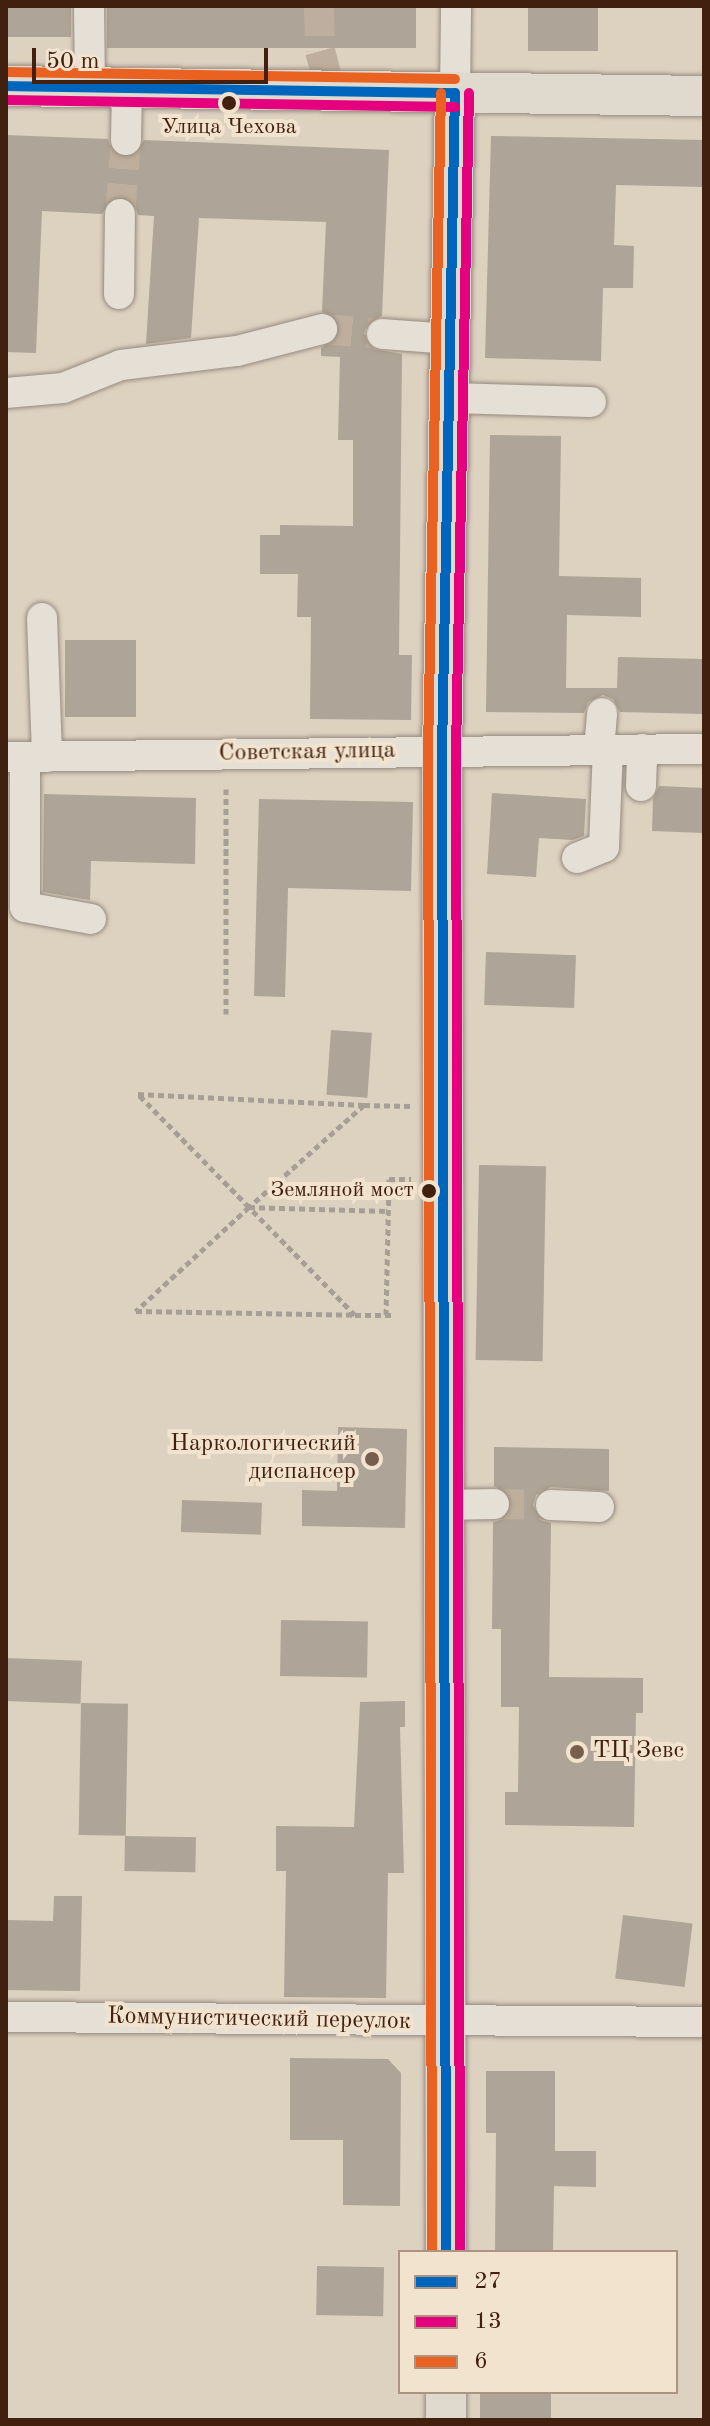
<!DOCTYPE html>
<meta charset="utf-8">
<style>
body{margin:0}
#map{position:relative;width:710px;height:2426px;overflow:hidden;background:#ddd1c0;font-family:"Old Standard TT",serif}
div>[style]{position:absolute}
.building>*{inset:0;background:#aea497;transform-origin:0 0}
.minor-tunnel>*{height:30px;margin-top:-15px;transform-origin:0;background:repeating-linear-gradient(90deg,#beae9d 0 30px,transparent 0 45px)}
.path>*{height:5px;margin-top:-2.5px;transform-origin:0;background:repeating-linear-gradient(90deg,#a79f96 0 6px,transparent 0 10px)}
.roads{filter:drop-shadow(0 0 2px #968a7f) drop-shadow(0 0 2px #968a7f)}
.minor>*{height:30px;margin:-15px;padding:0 15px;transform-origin:15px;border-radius:15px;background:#e5dfd5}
.major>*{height:40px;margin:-20px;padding:0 20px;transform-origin:20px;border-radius:20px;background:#e0d9ce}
.bus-1>*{height:10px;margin:-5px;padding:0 5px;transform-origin:5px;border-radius:5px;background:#0065bd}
.bus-2>*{height:10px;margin:-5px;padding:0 5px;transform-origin:5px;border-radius:5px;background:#e5007d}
.bus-3>*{height:10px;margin:-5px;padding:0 5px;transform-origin:5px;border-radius:5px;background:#e96221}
.dots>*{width:22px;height:22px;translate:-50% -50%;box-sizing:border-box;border:4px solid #f1e3ce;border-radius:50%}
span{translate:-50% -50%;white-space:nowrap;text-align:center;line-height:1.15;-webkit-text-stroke:8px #f1e3ce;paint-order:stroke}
.bus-label{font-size:22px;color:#412010}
.right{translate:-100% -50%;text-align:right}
.street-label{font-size:24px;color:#412010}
.poi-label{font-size:24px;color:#412010}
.left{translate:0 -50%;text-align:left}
.frame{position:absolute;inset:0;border:8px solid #412010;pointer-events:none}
.legend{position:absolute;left:398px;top:2250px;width:280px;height:144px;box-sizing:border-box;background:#f1e3ce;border:2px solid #ab9582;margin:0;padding:10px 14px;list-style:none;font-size:24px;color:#412010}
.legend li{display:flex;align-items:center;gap:16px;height:40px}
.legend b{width:40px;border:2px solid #ab9582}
.scale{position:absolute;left:32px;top:48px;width:236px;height:36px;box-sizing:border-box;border:4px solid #412010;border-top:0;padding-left:10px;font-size:24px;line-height:28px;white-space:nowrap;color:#412010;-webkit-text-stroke:6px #f1e3ce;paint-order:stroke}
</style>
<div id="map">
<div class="building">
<div style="left:6px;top:6px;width:65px;height:31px"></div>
<div style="left:107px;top:6px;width:309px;height:42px"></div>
<div style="left:528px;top:6px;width:70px;height:45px"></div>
<div style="clip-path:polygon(6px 135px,108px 139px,111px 149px,125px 158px,135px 155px,144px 140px,389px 150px,382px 316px,368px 323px,364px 333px,373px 349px,402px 354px,399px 655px,412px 655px,411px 720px,310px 719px,311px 617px,297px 617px,298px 574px,260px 574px,260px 535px,280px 535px,280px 525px,353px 526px,353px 440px,338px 440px,340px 357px,321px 356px,321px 348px,339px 333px,335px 317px,322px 312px,326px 222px,199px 218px,191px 338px,146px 344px,154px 216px,138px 215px,135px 205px,121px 196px,111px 199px,102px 214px,42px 211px,36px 353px,6px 352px)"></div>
<div style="clip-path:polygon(491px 136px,704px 140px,704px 187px,616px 185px,614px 245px,634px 246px,633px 288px,603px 288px,601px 361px,485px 358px)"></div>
<div style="clip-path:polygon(490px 435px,561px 436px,559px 576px,641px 578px,641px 617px,567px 615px,566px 688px,617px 688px,618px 657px,704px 659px,704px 714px,620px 712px,613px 699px,603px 695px,588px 702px,584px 713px,486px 712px)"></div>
<div style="left:65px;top:640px;width:71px;height:77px"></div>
<div style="clip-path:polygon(659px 786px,704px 788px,704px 833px,652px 831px,653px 799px)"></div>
<div style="clip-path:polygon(492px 793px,586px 799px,584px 836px,573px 840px,539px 838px,536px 877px,487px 874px)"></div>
<div style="clip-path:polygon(44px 794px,196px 798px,195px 864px,91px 861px,90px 900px,43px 892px)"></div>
<div style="clip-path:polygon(259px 799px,413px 802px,411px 891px,288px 888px,285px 997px,254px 996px)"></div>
<div style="left:486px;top:952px;width:90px;height:53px;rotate:2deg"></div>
<div style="left:331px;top:1030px;width:41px;height:65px;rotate:4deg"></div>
<div style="left:479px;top:1165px;width:67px;height:195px;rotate:1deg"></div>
<div style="clip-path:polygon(338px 1427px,407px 1429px,405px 1528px,302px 1526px,302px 1490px,337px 1491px)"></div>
<div style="clip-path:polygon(494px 1447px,609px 1449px,609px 1491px,551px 1487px,536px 1495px,533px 1505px,541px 1520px,551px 1523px,549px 1677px,643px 1678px,643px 1713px,636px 1713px,634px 1827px,505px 1825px,505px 1792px,518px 1792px,519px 1707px,501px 1707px,501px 1629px,492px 1629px,493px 1522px,504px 1519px,512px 1504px,509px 1494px,494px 1486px)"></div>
<div style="left:182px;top:1500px;width:80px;height:32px;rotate:2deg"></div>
<div style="left:281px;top:1620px;width:87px;height:56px;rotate:1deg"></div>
<div style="left:6px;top:1658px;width:76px;height:43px;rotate:2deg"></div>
<div style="clip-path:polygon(405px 1701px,405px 1727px,400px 1727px,404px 1873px,388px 1873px,386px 1998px,284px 1997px,286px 1871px,276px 1871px,276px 1826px,354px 1827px,360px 1702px)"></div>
<div style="left:81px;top:1703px;width:47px;height:132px;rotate:1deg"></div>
<div style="left:125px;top:1836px;width:71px;height:35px;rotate:1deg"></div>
<div style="clip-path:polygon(54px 1896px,82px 1896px,80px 1991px,6px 1990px,6px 1920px,53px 1921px)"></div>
<div style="left:623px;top:1915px;width:70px;height:64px;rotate:7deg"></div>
<div style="clip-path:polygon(290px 2058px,388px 2059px,401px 2073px,400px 2206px,343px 2205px,343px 2140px,290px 2140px)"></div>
<div style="clip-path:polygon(486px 2071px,555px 2071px,555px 2151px,596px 2151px,596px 2187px,554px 2186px,553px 2252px,495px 2252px,496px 2133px,486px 2133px)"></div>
<div style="left:317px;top:2266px;width:67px;height:49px;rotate:1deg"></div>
<div style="left:480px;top:2392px;width:71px;height:28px"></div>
</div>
<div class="minor-tunnel">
<div style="left:319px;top:6px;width:45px;rotate:88.7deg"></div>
<div style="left:320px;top:51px;width:42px;rotate:75deg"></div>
<div style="left:120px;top:214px;width:74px;rotate:-85.4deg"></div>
<div style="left:322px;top:329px;width:60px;rotate:4.8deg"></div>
<div style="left:494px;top:1504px;width:57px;rotate:1deg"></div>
</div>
<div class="path">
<div style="left:226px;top:789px;width:225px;rotate:90deg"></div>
<div style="left:364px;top:1105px;width:46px;rotate:1.2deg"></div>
<div style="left:249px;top:1207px;width:139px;rotate:1.6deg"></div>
<div style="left:355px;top:1315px;width:151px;rotate:-134.5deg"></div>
<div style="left:249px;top:1207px;width:158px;rotate:-134.5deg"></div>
<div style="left:138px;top:1094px;width:226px;rotate:2.8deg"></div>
<div style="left:364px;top:1105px;width:154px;rotate:138.4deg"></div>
<div style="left:249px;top:1207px;width:154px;rotate:137.4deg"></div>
<div style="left:136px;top:1311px;width:219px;rotate:1deg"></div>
<div style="left:355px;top:1315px;width:38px"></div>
<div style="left:386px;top:1315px;width:136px;rotate:-88.7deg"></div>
<div style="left:389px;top:1179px;width:22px"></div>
</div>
<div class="roads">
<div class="minor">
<div style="left:89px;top:6px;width:81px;rotate:89.3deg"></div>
<div style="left:455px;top:93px;width:87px;rotate:-89.3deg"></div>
<div style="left:126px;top:140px;width:53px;rotate:-88.9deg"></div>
<div style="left:119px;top:294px;width:80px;rotate:-89.3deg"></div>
<div style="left:382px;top:334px;width:68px;rotate:4.2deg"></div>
<div style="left:6px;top:393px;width:57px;rotate:-5deg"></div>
<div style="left:63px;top:388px;width:62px;rotate:-21.6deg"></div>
<div style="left:121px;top:365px;width:117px;rotate:-6.9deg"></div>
<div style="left:237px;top:351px;width:88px;rotate:-14.5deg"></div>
<div style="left:449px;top:398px;width:142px;rotate:1.6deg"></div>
<div style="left:42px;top:618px;width:139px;rotate:87.9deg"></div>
<div style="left:599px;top:749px;width:36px;rotate:-85deg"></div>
<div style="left:6px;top:757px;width:698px;rotate:-0.66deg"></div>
<div style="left:25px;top:757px;width:150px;rotate:90deg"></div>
<div style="left:25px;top:907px;width:67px;rotate:10.3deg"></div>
<div style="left:641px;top:786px;width:37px;rotate:-88deg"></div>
<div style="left:577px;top:858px;width:29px;rotate:-22deg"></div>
<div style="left:604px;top:847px;width:98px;rotate:-87.7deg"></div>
<div style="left:444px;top:1505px;width:50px;rotate:-1.1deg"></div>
<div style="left:551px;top:1505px;width:48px;rotate:2.4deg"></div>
<div style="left:6px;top:2017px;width:698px;rotate:0.41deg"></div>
</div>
<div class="major">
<div style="left:6px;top:86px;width:698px;rotate:0.82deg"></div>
<div style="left:446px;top:2252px;width:1501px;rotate:-90.15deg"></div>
<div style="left:442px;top:751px;width:658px;rotate:-88.87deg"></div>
<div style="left:446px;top:2392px;width:28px;rotate:90deg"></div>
</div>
</div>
<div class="bus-1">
<div style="left:6px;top:86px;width:449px;rotate:0.9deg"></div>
<div style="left:446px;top:2252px;width:1501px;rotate:-90.15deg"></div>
<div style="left:442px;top:751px;width:658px;rotate:-88.87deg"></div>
</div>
<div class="bus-2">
<div style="left:6px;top:100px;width:449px;rotate:0.9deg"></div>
<div style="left:460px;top:2252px;width:1501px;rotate:-90.15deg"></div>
<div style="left:456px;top:751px;width:658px;rotate:-88.87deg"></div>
</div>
<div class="bus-3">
<div style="left:6px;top:72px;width:449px;rotate:0.9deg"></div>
<div style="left:432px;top:2252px;width:1501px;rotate:-90.15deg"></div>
<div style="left:428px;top:751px;width:658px;rotate:-88.87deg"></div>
</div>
<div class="dots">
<div style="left:229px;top:103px;background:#412010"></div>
<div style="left:429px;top:1191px;background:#412010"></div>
<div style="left:372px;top:1459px;background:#785e4e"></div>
<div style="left:577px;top:1752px;background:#785e4e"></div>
</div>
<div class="bus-label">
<span style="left:229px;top:128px">Улица Чехова</span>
<span class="right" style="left:414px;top:1191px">Земляной мост</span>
</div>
<div class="street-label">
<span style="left:307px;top:753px;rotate:-1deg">Советская улица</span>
<span style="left:259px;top:2020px;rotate:1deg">Коммунистический переулок</span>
</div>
<div class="poi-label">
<span class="right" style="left:356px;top:1459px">Наркологический<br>диспансер</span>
<span class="left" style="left:593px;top:1752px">ТЦ Зевс</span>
</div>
<div class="frame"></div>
<ul class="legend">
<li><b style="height:10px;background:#0065bd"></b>27</li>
<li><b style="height:10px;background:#e5007d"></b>13</li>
<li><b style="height:10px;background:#e96221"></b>6</li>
</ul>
<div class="scale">50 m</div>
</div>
